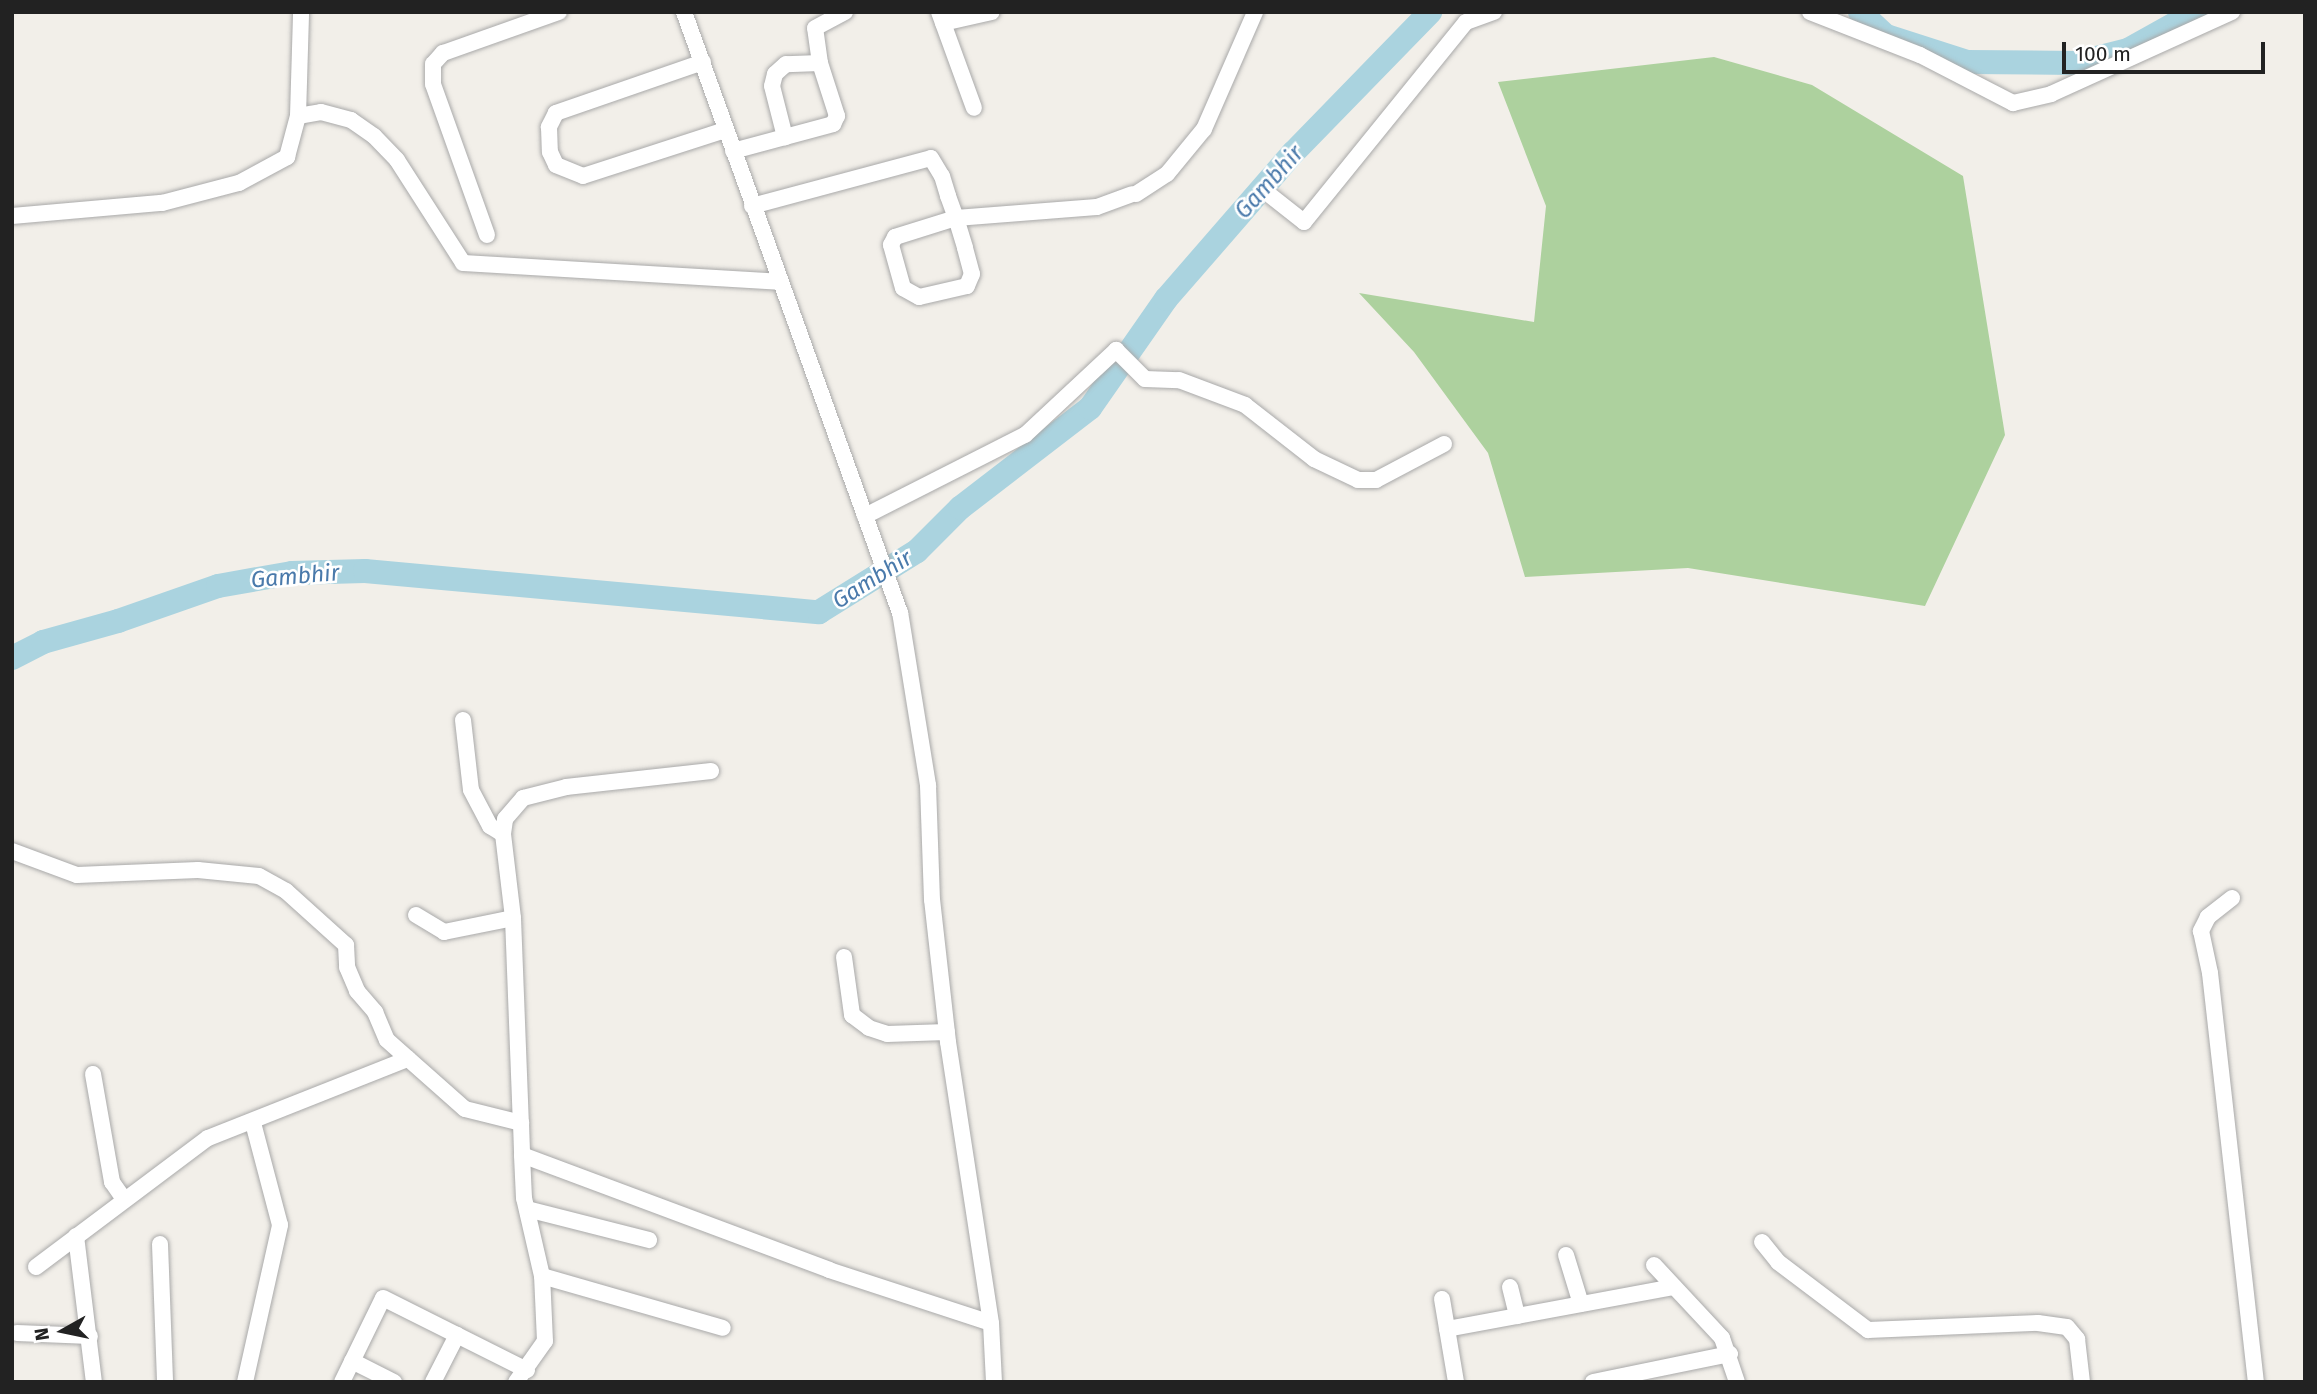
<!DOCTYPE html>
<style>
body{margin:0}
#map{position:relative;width:2317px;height:1394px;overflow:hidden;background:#f2efe9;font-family:"Fira Sans",sans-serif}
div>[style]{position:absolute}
.forest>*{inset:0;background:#add19e}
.river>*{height:24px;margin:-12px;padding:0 12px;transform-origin:12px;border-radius:12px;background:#aad3df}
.roads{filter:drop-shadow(0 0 2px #a9a9a9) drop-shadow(0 0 2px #a9a9a9)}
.minor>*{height:16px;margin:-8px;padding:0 8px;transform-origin:8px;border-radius:8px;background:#fff}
span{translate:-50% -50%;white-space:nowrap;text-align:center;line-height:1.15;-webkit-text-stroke:5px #fff;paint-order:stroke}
.water-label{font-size:23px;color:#4a7aab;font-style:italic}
.frame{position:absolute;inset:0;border:14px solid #222;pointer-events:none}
.north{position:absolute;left:28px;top:1296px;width:70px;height:70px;-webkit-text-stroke:5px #fff;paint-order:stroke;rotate:261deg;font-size:19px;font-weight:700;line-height:28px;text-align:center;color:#222}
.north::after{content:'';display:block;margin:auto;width:24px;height:32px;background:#222;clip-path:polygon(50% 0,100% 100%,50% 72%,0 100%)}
.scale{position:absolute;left:2062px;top:42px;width:203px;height:32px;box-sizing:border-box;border:4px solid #222;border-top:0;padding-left:9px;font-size:21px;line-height:24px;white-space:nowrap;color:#222;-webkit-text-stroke:5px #fff;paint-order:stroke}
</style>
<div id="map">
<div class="forest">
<div style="clip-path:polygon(1714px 57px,1812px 85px,1963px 176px,2005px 435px,1925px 606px,1688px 568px,1525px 577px,1488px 453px,1414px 352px,1359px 293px,1534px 322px,1546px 206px,1498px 82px)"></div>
</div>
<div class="river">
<div style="left:1860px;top:12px;width:35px;rotate:43deg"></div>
<div style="left:1886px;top:36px;width:85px;rotate:17.8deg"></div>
<div style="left:1967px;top:62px;width:110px;rotate:0.5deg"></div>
<div style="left:2077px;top:63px;width:53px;rotate:-14.3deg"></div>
<div style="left:2128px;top:50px;width:78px;rotate:-29.2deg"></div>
<div style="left:12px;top:658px;width:35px;rotate:-27deg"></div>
<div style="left:43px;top:642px;width:78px;rotate:-15.6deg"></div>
<div style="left:118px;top:621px;width:106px;rotate:-19.3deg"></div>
<div style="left:218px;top:586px;width:75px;rotate:-10deg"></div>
<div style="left:292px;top:573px;width:73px;rotate:-1.6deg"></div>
<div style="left:365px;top:571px;width:456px;rotate:5.2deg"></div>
<div style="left:819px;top:612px;width:115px;rotate:-31.9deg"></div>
<div style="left:917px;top:551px;width:61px;rotate:-45deg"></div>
<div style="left:960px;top:508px;width:164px;rotate:-37.6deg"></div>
<div style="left:1090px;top:408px;width:133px;rotate:-55.1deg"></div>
<div style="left:1166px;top:299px;width:194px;rotate:-49deg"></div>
<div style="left:1293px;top:153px;width:197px;rotate:-45.8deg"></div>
</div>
<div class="roads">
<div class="minor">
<div style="left:939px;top:12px;width:102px;rotate:70deg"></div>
<div style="left:1810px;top:12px;width:118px;rotate:21.4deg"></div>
<div style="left:1920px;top:55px;width:105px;rotate:27.3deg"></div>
<div style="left:2013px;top:103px;width:39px;rotate:-13deg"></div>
<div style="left:2051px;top:94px;width:199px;rotate:-24.4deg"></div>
<div style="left:943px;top:23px;width:50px;rotate:-12.7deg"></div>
<div style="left:703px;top:62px;width:156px;rotate:160.9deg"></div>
<div style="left:556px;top:113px;width:16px;rotate:117deg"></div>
<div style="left:549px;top:127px;width:25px;rotate:88deg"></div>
<div style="left:550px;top:152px;width:14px;rotate:65deg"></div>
<div style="left:556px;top:165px;width:29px;rotate:22deg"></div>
<div style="left:583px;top:176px;width:149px;rotate:-17.9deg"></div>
<div style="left:820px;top:63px;width:35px;rotate:-98deg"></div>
<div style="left:815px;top:28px;width:34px;rotate:-28deg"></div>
<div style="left:298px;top:116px;width:23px;rotate:-10deg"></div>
<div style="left:321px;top:112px;width:31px;rotate:15deg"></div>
<div style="left:351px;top:120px;width:28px;rotate:35deg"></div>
<div style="left:374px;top:136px;width:33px;rotate:46deg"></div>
<div style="left:397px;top:160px;width:122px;rotate:57.3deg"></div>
<div style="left:463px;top:263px;width:317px;rotate:3.4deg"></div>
<div style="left:733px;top:151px;width:104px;rotate:-15.1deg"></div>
<div style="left:833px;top:124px;width:9px;rotate:-63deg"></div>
<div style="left:837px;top:116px;width:56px;rotate:-107.8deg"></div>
<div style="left:820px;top:63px;width:34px;rotate:178deg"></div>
<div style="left:786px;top:64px;width:15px;rotate:138deg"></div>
<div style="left:775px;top:74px;width:12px;rotate:104deg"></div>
<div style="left:772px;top:86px;width:53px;rotate:75.7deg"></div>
<div style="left:1136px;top:194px;width:37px;rotate:-33deg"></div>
<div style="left:1167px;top:174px;width:58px;rotate:-50.6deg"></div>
<div style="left:1204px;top:129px;width:128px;rotate:-66.4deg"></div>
<div style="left:1271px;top:196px;width:42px;rotate:38.2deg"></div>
<div style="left:1304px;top:222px;width:257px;rotate:-51deg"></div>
<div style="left:1466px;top:22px;width:30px;rotate:-20deg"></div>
<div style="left:752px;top:206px;width:185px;rotate:-15deg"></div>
<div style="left:931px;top:158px;width:21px;rotate:59deg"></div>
<div style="left:942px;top:176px;width:21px;rotate:73deg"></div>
<div style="left:948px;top:196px;width:23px;rotate:70deg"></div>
<div style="left:956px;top:218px;width:31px;rotate:73deg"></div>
<div style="left:965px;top:248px;width:27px;rotate:75deg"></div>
<div style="left:972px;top:274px;width:13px;rotate:113deg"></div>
<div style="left:967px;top:286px;width:49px;rotate:167.1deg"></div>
<div style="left:919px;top:297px;width:18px;rotate:-151deg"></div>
<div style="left:903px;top:288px;width:45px;rotate:-105.6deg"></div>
<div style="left:891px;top:245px;width:9px;rotate:-63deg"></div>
<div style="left:895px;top:237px;width:64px;rotate:-17.3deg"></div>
<div style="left:956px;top:218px;width:141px;rotate:-4.5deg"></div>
<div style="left:1097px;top:207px;width:37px;rotate:-20deg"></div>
<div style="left:12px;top:216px;width:151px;rotate:-5deg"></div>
<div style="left:162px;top:203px;width:80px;rotate:-14.6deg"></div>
<div style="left:239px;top:183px;width:55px;rotate:-28.4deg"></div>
<div style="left:287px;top:157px;width:42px;rotate:-75deg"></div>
<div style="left:298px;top:116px;width:104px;rotate:-88.3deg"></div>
<div style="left:487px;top:235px;width:160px;rotate:-109.7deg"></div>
<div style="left:433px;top:84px;width:20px;rotate:-90deg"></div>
<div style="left:433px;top:64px;width:15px;rotate:-48deg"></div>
<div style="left:443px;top:53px;width:123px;rotate:-19.5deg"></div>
<div style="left:865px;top:516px;width:179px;rotate:-26.9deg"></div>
<div style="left:1025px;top:435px;width:125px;rotate:-43deg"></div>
<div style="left:1116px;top:350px;width:41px;rotate:45deg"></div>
<div style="left:1145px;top:379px;width:34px;rotate:2deg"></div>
<div style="left:1179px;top:380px;width:71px;rotate:20.7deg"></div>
<div style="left:1245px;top:405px;width:88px;rotate:38deg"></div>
<div style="left:1314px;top:459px;width:49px;rotate:25.5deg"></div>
<div style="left:1358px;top:480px;width:18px"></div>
<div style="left:1376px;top:480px;width:77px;rotate:-27.9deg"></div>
<div style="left:463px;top:720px;width:70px;rotate:83.5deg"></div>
<div style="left:471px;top:790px;width:41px;rotate:62.2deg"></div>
<div style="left:490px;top:826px;width:15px;rotate:32deg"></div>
<div style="left:503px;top:834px;width:85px;rotate:83.2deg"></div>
<div style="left:513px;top:918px;width:205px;rotate:87.8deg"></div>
<div style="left:503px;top:834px;width:15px;rotate:-82deg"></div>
<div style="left:505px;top:819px;width:28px;rotate:-49deg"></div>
<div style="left:523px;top:798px;width:44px;rotate:-14.3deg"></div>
<div style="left:566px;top:787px;width:146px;rotate:-6.3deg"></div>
<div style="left:12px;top:851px;width:69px;rotate:20.3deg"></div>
<div style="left:77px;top:875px;width:121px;rotate:-2.4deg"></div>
<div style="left:198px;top:870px;width:61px;rotate:5.6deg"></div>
<div style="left:259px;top:876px;width:31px;rotate:29deg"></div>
<div style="left:286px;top:891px;width:81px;rotate:42deg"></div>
<div style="left:346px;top:945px;width:22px;rotate:87deg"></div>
<div style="left:347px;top:967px;width:26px;rotate:67deg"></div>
<div style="left:357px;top:991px;width:28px;rotate:49deg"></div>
<div style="left:375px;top:1012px;width:30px;rotate:67deg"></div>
<div style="left:387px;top:1040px;width:104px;rotate:41.5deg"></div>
<div style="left:465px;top:1109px;width:58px;rotate:14deg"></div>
<div style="left:521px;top:1123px;width:32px;rotate:88deg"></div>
<div style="left:522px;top:1155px;width:328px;rotate:20.5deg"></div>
<div style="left:829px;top:1270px;width:170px;rotate:18.1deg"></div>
<div style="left:991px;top:1323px;width:284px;rotate:-98.7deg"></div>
<div style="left:948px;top:1042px;width:143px;rotate:-96.4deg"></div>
<div style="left:932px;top:900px;width:115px;rotate:-92deg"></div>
<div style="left:928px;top:785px;width:174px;rotate:-99.2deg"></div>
<div style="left:900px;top:613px;width:639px;rotate:-109.77deg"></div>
<div style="left:2232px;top:898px;width:31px;rotate:142deg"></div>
<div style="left:2208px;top:917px;width:16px;rotate:117deg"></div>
<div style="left:2201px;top:931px;width:43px;rotate:77.9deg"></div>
<div style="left:2210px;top:973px;width:412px;rotate:83.6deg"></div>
<div style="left:416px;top:915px;width:33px;rotate:31deg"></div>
<div style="left:444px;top:932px;width:70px;rotate:-11.5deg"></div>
<div style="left:844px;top:957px;width:59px;rotate:82.1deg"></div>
<div style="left:852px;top:1015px;width:21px;rotate:37deg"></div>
<div style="left:869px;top:1028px;width:19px;rotate:18deg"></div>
<div style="left:887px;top:1034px;width:60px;rotate:-1.9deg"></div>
<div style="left:93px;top:1074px;width:110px;rotate:80deg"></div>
<div style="left:112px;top:1182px;width:19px;rotate:55deg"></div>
<div style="left:527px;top:1209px;width:126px;rotate:14.3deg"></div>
<div style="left:76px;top:1236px;width:147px;rotate:83deg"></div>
<div style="left:1762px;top:1242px;width:26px;rotate:51deg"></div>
<div style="left:1778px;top:1262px;width:113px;rotate:37.1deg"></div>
<div style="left:1868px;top:1330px;width:170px;rotate:-2.4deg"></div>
<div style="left:2038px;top:1323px;width:29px;rotate:8deg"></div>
<div style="left:2067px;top:1327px;width:16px;rotate:50deg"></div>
<div style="left:2077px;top:1339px;width:43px;rotate:83.4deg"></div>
<div style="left:160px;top:1244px;width:138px;rotate:87.9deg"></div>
<div style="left:1566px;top:1255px;width:51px;rotate:73deg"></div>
<div style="left:1654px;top:1265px;width:100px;rotate:47deg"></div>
<div style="left:1722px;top:1338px;width:46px;rotate:71.2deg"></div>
<div style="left:36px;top:1267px;width:215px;rotate:-36.9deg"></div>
<div style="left:208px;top:1138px;width:215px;rotate:-21.6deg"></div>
<div style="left:542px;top:1276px;width:188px;rotate:16deg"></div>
<div style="left:1510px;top:1287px;width:30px;rotate:76deg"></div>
<div style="left:1442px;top:1299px;width:84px;rotate:80.4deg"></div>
<div style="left:991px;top:1323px;width:59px;rotate:87.1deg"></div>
<div style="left:1447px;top:1329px;width:231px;rotate:-10.5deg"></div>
<div style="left:17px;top:1333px;width:73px;rotate:2.4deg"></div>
<div style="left:352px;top:1361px;width:47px;rotate:26.6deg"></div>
<div style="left:245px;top:1382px;width:161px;rotate:-77.4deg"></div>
<div style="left:280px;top:1225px;width:106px;rotate:-104.8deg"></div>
<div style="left:342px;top:1382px;width:93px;rotate:-64deg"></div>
<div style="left:383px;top:1298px;width:161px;rotate:26.6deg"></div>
<div style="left:433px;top:1382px;width:53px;rotate:-62.9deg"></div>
<div style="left:516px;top:1382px;width:50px;rotate:-54.7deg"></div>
<div style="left:545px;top:1341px;width:65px;rotate:-92.6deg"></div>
<div style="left:542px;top:1276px;width:80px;rotate:-103deg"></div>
<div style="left:524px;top:1198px;width:43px;rotate:-92.7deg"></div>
<div style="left:1593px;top:1382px;width:140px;rotate:-11.6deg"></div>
</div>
</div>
<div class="water-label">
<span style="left:1269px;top:182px;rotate:-48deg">Gambhir</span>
<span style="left:295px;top:576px;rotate:-5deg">Gambhir</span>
<span style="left:872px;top:579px;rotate:-32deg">Gambhir</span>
</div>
<div class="frame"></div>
<div class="north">N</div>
<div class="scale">100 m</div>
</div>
